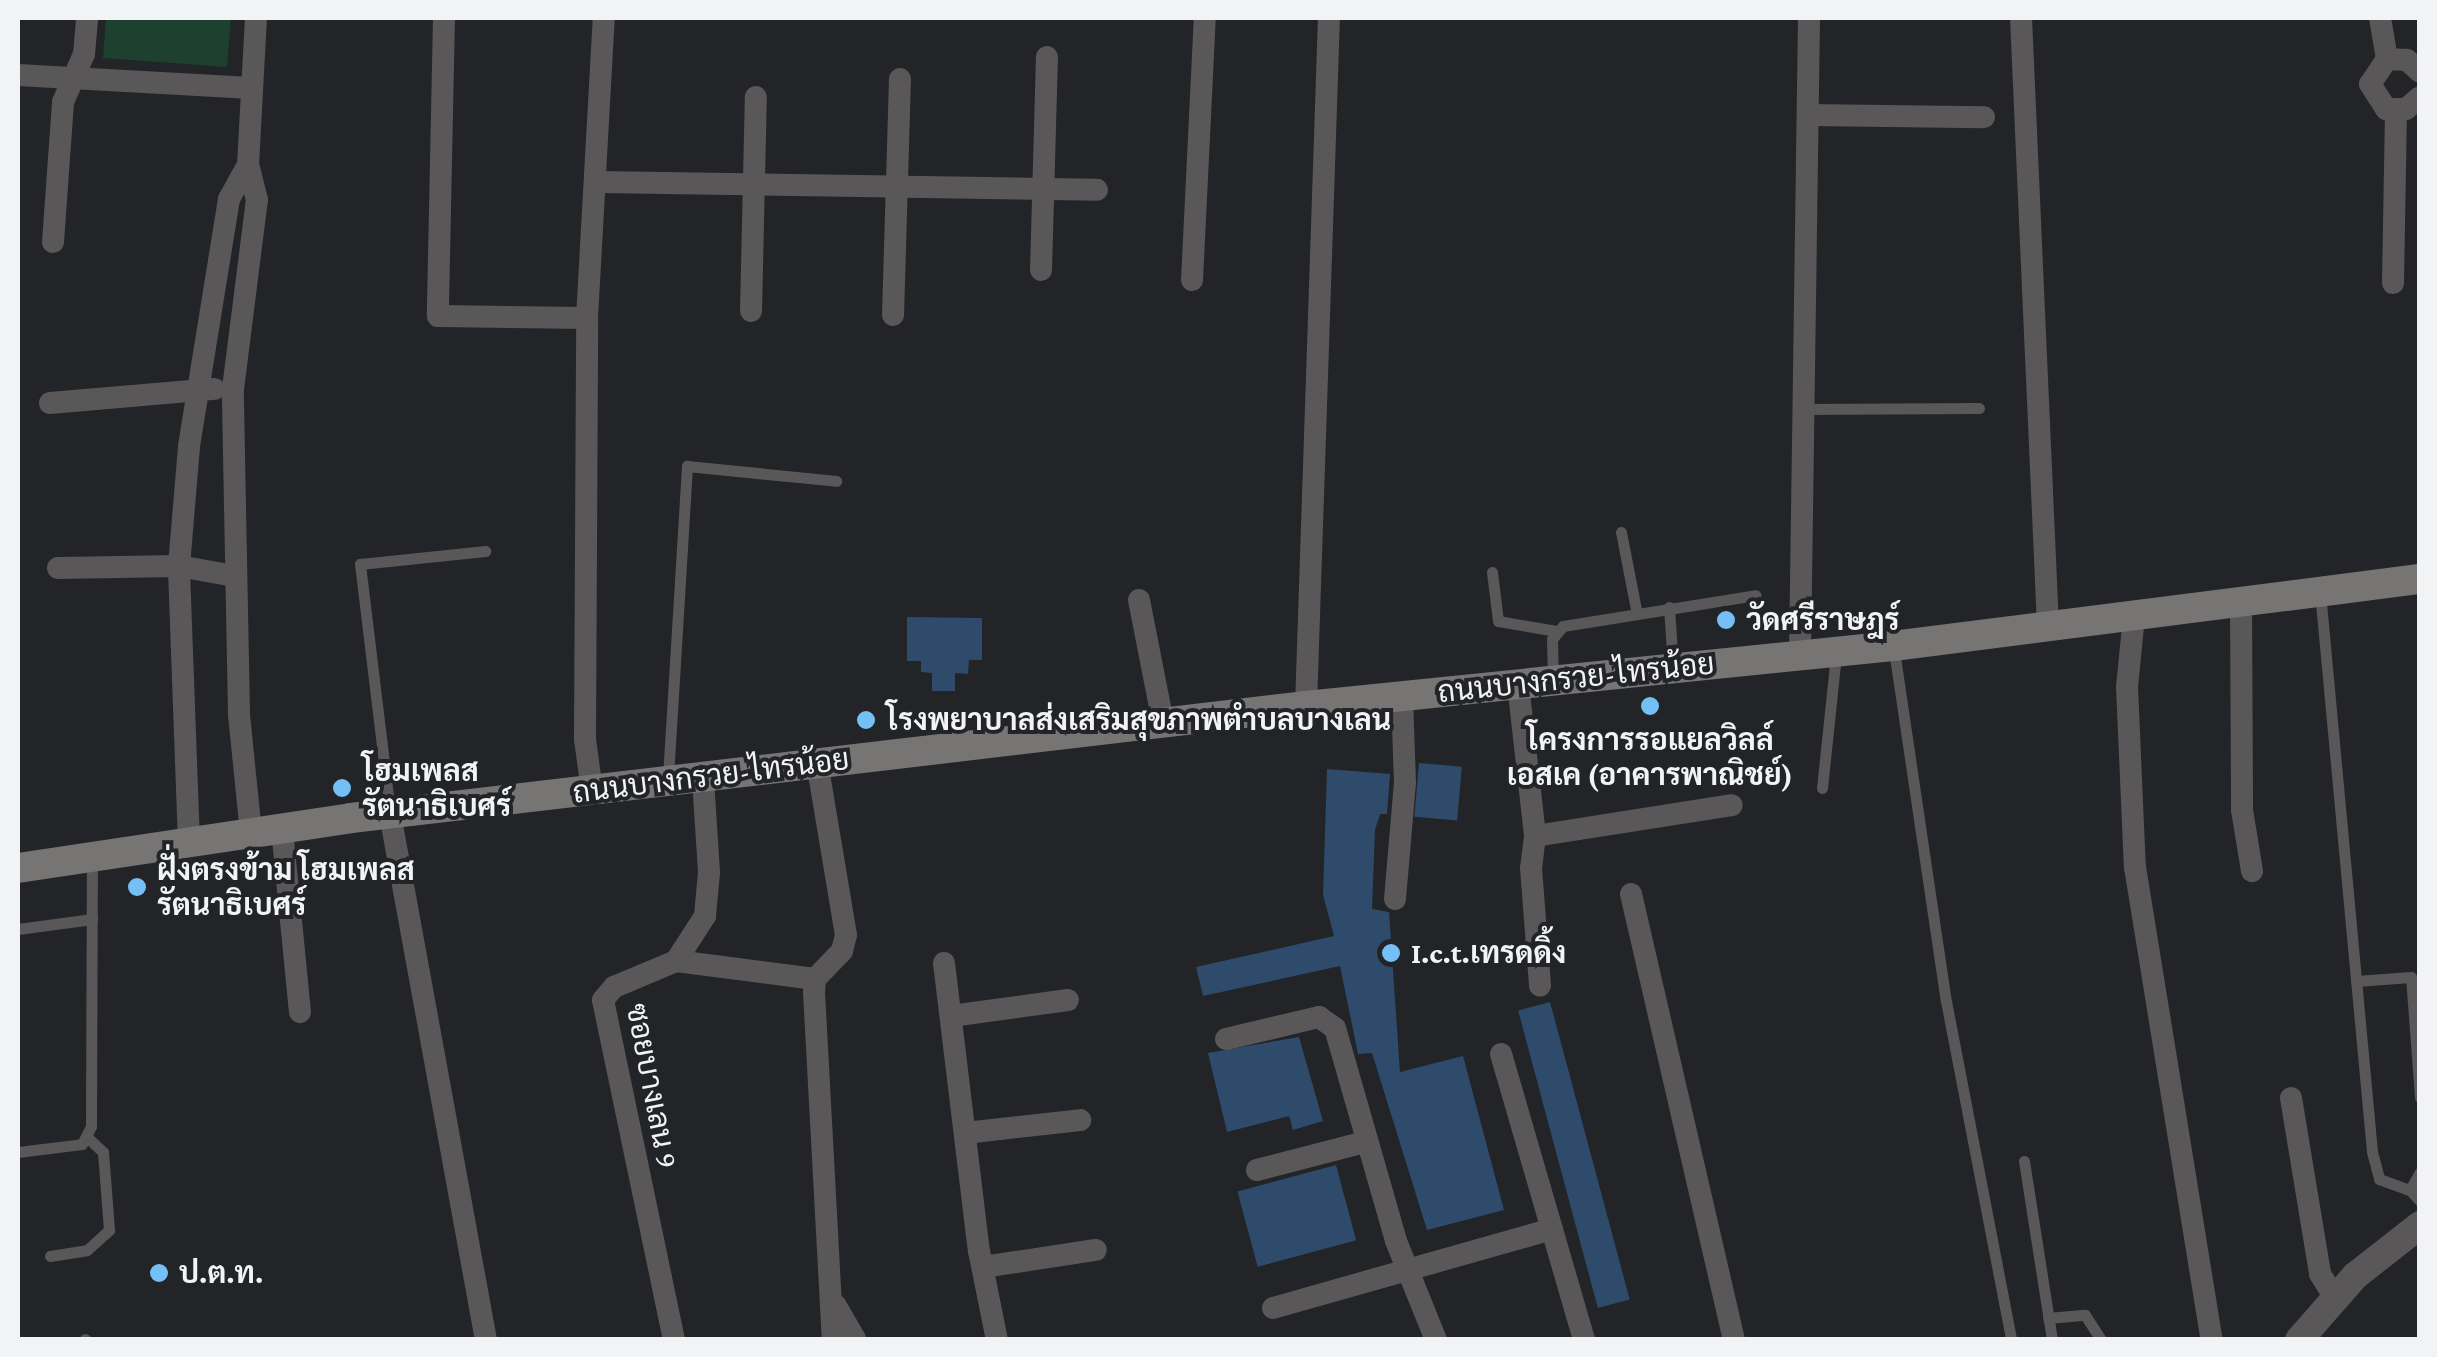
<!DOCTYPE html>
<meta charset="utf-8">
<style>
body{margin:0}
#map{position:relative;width:2437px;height:1357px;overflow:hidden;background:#222427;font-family:"Crimson Pro",Sarabun,serif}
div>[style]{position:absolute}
.green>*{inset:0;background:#1e402f}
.building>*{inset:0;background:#2e4b6b;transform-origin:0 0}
.service>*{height:11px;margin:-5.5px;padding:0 5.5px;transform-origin:5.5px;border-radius:5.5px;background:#595757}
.minor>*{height:22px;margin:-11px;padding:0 11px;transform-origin:11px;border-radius:11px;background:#595757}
.tertiary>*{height:28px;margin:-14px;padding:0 14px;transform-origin:14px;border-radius:14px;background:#595757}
.secondary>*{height:30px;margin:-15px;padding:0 15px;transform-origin:15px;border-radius:15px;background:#777474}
.dots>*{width:28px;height:28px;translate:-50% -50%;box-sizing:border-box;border:5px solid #222427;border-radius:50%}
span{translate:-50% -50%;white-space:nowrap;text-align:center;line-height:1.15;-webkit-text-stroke:8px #222427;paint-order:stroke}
.poi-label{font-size:30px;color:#f1f3f5;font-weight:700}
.left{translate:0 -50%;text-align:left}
.street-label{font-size:30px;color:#f1f3f5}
.frame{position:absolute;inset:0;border:20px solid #f1f3f5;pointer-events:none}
</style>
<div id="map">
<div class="green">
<div style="clip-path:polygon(106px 18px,231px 18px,227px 67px,103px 58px)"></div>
</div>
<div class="building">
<div style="clip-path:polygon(907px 617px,982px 618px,982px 660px,969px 660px,968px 674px,955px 673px,955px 691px,932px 691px,932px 673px,921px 672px,921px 661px,907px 661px)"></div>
<div style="left:1419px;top:763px;width:43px;height:54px;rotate:5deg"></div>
<div style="clip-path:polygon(1327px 769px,1390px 774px,1387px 814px,1380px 814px,1375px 830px,1372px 909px,1389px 912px,1400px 1072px,1463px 1056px,1504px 1210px,1427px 1230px,1372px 1053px,1358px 1054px,1340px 966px,1203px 996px,1196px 967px,1334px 936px,1323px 895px)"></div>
<div style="left:1550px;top:1002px;width:308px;height:33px;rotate:75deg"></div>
<div style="clip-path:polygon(1299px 1037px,1323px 1121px,1293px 1130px,1289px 1116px,1227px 1132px,1208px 1053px)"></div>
<div style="left:1336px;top:1165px;width:78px;height:102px;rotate:75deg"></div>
</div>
<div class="service">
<div style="left:1804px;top:409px;width:175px;rotate:-0.3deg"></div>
<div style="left:1621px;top:532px;width:84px;rotate:79deg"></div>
<div style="left:1492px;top:572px;width:49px;rotate:83deg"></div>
<div style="left:1498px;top:621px;width:59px;rotate:9.8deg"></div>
<div style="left:2320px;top:592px;width:562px;rotate:84.69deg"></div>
<div style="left:2372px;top:1152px;width:28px;rotate:75deg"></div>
<div style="left:2379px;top:1179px;width:33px;rotate:20deg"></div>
<div style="left:2410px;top:1190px;width:15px;rotate:48deg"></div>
<div style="left:1669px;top:607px;width:60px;rotate:86.2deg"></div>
<div style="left:1894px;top:650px;width:355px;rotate:81.6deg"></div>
<div style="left:1946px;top:1001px;width:345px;rotate:79.1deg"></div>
<div style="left:1553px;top:680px;width:41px;rotate:-91.4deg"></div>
<div style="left:1552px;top:639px;width:17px;rotate:-50deg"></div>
<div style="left:1563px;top:626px;width:195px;rotate:-9.1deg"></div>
<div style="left:668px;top:777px;width:312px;rotate:-86.5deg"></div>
<div style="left:687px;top:466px;width:150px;rotate:5.7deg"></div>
<div style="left:1822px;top:788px;width:135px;rotate:-84deg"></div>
<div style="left:390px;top:812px;width:250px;rotate:-96.9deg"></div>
<div style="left:360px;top:564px;width:126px;rotate:-5.9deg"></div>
<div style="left:18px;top:929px;width:75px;rotate:-7.7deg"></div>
<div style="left:2356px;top:981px;width:55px;rotate:-4.2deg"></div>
<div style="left:2411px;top:977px;width:121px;rotate:85.7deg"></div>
<div style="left:18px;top:1152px;width:64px;rotate:-7.1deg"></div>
<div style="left:82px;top:1144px;width:20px;rotate:-63deg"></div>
<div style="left:91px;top:1126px;width:265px;rotate:-89.8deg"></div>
<div style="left:2024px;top:1161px;width:181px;rotate:81.1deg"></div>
<div style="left:2410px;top:1190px;width:21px;rotate:-61deg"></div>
<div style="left:50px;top:1256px;width:37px;rotate:-9deg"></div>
<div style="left:87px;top:1250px;width:30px;rotate:-42deg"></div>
<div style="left:109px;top:1230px;width:78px;rotate:-94.4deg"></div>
<div style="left:103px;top:1152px;width:22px;rotate:-137deg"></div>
<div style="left:2048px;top:1318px;width:37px;rotate:-5deg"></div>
<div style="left:2085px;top:1315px;width:30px;rotate:57deg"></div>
<div style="left:85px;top:1340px;width:1px;rotate:-90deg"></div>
</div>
<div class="minor">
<div style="left:444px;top:18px;width:298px;rotate:91.2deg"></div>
<div style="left:438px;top:316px;width:149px;rotate:0.8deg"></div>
<div style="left:2021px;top:18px;width:609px;rotate:87.46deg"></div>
<div style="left:2380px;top:18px;width:42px;rotate:80.3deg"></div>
<div style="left:2420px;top:72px;width:18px;rotate:-137deg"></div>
<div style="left:2407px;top:60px;width:20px;rotate:-177deg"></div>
<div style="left:2387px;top:59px;width:30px;rotate:124deg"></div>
<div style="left:2370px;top:84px;width:30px;rotate:57deg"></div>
<div style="left:2386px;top:109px;width:20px"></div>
<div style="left:2406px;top:109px;width:18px;rotate:-41deg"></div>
<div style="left:18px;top:75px;width:233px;rotate:3.2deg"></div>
<div style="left:1808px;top:115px;width:176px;rotate:0.7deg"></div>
<div style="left:598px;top:182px;width:499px;rotate:0.9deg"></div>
<div style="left:53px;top:242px;width:140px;rotate:-85.9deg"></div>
<div style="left:63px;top:102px;width:52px;rotate:-66.4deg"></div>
<div style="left:84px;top:54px;width:36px;rotate:-85deg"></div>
<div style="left:1041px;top:270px;width:213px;rotate:-88.4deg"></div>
<div style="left:1192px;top:280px;width:262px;rotate:-87.2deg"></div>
<div style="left:2393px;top:283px;width:172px;rotate:-89deg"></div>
<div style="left:751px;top:311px;width:214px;rotate:-88.7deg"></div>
<div style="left:893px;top:315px;width:236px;rotate:-88.3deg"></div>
<div style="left:50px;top:403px;width:165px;rotate:-4.9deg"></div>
<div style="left:58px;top:568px;width:121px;rotate:-0.9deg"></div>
<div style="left:179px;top:566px;width:56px;rotate:10.3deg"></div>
<div style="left:1139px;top:600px;width:124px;rotate:78.9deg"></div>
<div style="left:2241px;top:603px;width:207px;rotate:89.7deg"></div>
<div style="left:2242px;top:810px;width:62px;rotate:80.7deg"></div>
<div style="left:2134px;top:616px;width:71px;rotate:95.6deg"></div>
<div style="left:2127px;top:687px;width:180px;rotate:87.5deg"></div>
<div style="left:2135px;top:867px;width:479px;rotate:80.8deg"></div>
<div style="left:1800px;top:654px;width:636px;rotate:-89.19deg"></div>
<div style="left:1518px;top:684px;width:153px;rotate:83.6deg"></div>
<div style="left:1535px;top:836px;width:199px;rotate:-8.9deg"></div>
<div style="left:1306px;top:706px;width:688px;rotate:-88.09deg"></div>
<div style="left:817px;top:762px;width:175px;rotate:80.5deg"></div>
<div style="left:846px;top:935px;width:16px;rotate:104deg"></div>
<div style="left:842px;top:951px;width:39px;rotate:134deg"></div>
<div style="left:815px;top:979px;width:13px;rotate:94deg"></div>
<div style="left:814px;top:992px;width:349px;rotate:86.9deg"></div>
<div style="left:592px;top:791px;width:52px;rotate:-97.7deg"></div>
<div style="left:585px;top:739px;width:421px;rotate:-89.7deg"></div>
<div style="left:587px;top:318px;width:300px;rotate:-86.8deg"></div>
<div style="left:390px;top:814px;width:535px;rotate:79.66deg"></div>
<div style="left:282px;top:829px;width:184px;rotate:84.4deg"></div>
<div style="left:251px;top:833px;width:120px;rotate:-95.8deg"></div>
<div style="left:239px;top:714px;width:325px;rotate:-91.1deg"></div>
<div style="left:233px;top:389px;width:191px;rotate:-82.8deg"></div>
<div style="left:257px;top:200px;width:36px;rotate:-104deg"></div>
<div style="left:248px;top:165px;width:147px;rotate:-86.9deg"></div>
<div style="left:1535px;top:836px;width:32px;rotate:97deg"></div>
<div style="left:1531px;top:868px;width:118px;rotate:85.6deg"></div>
<div style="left:189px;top:843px;width:277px;rotate:-92.1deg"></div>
<div style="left:179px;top:566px;width:120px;rotate:-85.2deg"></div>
<div style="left:189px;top:446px;width:250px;rotate:-80.8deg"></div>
<div style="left:229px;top:199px;width:39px;rotate:-61deg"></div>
<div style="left:1631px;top:894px;width:458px;rotate:77deg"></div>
<div style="left:1395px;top:899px;width:116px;rotate:-85.1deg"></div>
<div style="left:1405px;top:783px;width:87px;rotate:-92deg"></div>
<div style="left:676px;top:961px;width:140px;rotate:7.4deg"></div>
<div style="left:944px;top:963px;width:290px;rotate:83.1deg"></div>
<div style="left:979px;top:1251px;width:91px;rotate:78.6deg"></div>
<div style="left:951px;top:1016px;width:118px;rotate:-7.8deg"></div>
<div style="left:1226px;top:1039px;width:96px;rotate:-13.3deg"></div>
<div style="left:1319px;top:1017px;width:19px;rotate:35deg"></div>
<div style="left:1335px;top:1028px;width:222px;rotate:74deg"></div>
<div style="left:1396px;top:1241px;width:107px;rotate:68deg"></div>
<div style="left:1501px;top:1054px;width:298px;rotate:73.8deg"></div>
<div style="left:2291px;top:1098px;width:178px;rotate:80.6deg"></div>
<div style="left:2320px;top:1274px;width:28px;rotate:58deg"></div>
<div style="left:965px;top:1133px;width:116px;rotate:-6.4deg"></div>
<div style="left:1257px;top:1170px;width:112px;rotate:-14.5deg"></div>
<div style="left:983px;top:1267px;width:114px;rotate:-8.6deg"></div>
<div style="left:836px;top:1306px;width:39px;rotate:60deg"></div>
<div style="left:1273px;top:1308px;width:290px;rotate:-15.8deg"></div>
<div style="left:674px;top:1340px;width:347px;rotate:-101.8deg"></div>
<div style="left:603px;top:1000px;width:17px;rotate:-50deg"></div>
<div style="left:614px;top:987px;width:67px;rotate:-22.8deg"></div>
<div style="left:676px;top:961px;width:54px;rotate:-57.2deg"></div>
<div style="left:705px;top:916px;width:44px;rotate:-84.8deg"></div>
<div style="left:709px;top:872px;width:94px;rotate:-93.7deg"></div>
</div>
<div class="tertiary">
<div style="left:2299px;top:1340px;width:85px;rotate:-48.8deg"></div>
<div style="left:2355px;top:1276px;width:83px;rotate:-38.1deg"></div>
</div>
<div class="secondary">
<div style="left:18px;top:868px;width:337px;rotate:-8.5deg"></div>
<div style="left:351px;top:818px;width:962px;rotate:-6.69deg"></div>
<div style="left:1306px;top:706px;width:590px;rotate:-5.84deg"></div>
<div style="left:1893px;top:646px;width:531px;rotate:-7.25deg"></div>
</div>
<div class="dots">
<div style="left:1726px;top:620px;background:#74c0f6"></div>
<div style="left:1650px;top:706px;background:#74c0f6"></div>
<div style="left:866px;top:720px;background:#74c0f6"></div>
<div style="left:342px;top:788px;background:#74c0f6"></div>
<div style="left:137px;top:887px;background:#74c0f6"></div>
<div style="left:1391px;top:953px;background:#74c0f6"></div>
<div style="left:159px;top:1273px;background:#74c0f6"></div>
</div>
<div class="poi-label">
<span class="left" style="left:1746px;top:620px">วัดศรีราษฎร์</span>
<span class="left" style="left:886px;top:720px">โรงพยาบาลส่งเสริมสุขภาพตำบลบางเลน</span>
<span style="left:1650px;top:757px">โครงการรอแยลวิลล์<br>เอสเค (อาคารพาณิชย์)</span>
<span class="left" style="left:362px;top:788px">โฮมเพลส<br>รัตนาธิเบศร์</span>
<span class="left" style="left:157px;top:887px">ฝั่งตรงข้าม โฮมเพลส<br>รัตนาธิเบศร์</span>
<span class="left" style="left:1411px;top:953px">I.c.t.เทรดดิ้ง</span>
<span class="left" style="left:179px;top:1273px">ป.ต.ท.</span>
</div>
<div class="street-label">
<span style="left:1576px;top:678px;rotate:-6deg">ถนนบางกรวย-ไทรน้อย</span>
<span style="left:711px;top:776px;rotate:-7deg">ถนนบางกรวย-ไทรน้อย</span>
<span style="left:652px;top:1086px;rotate:79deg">ซอยบางเลน 9</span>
</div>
<div class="frame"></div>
</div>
